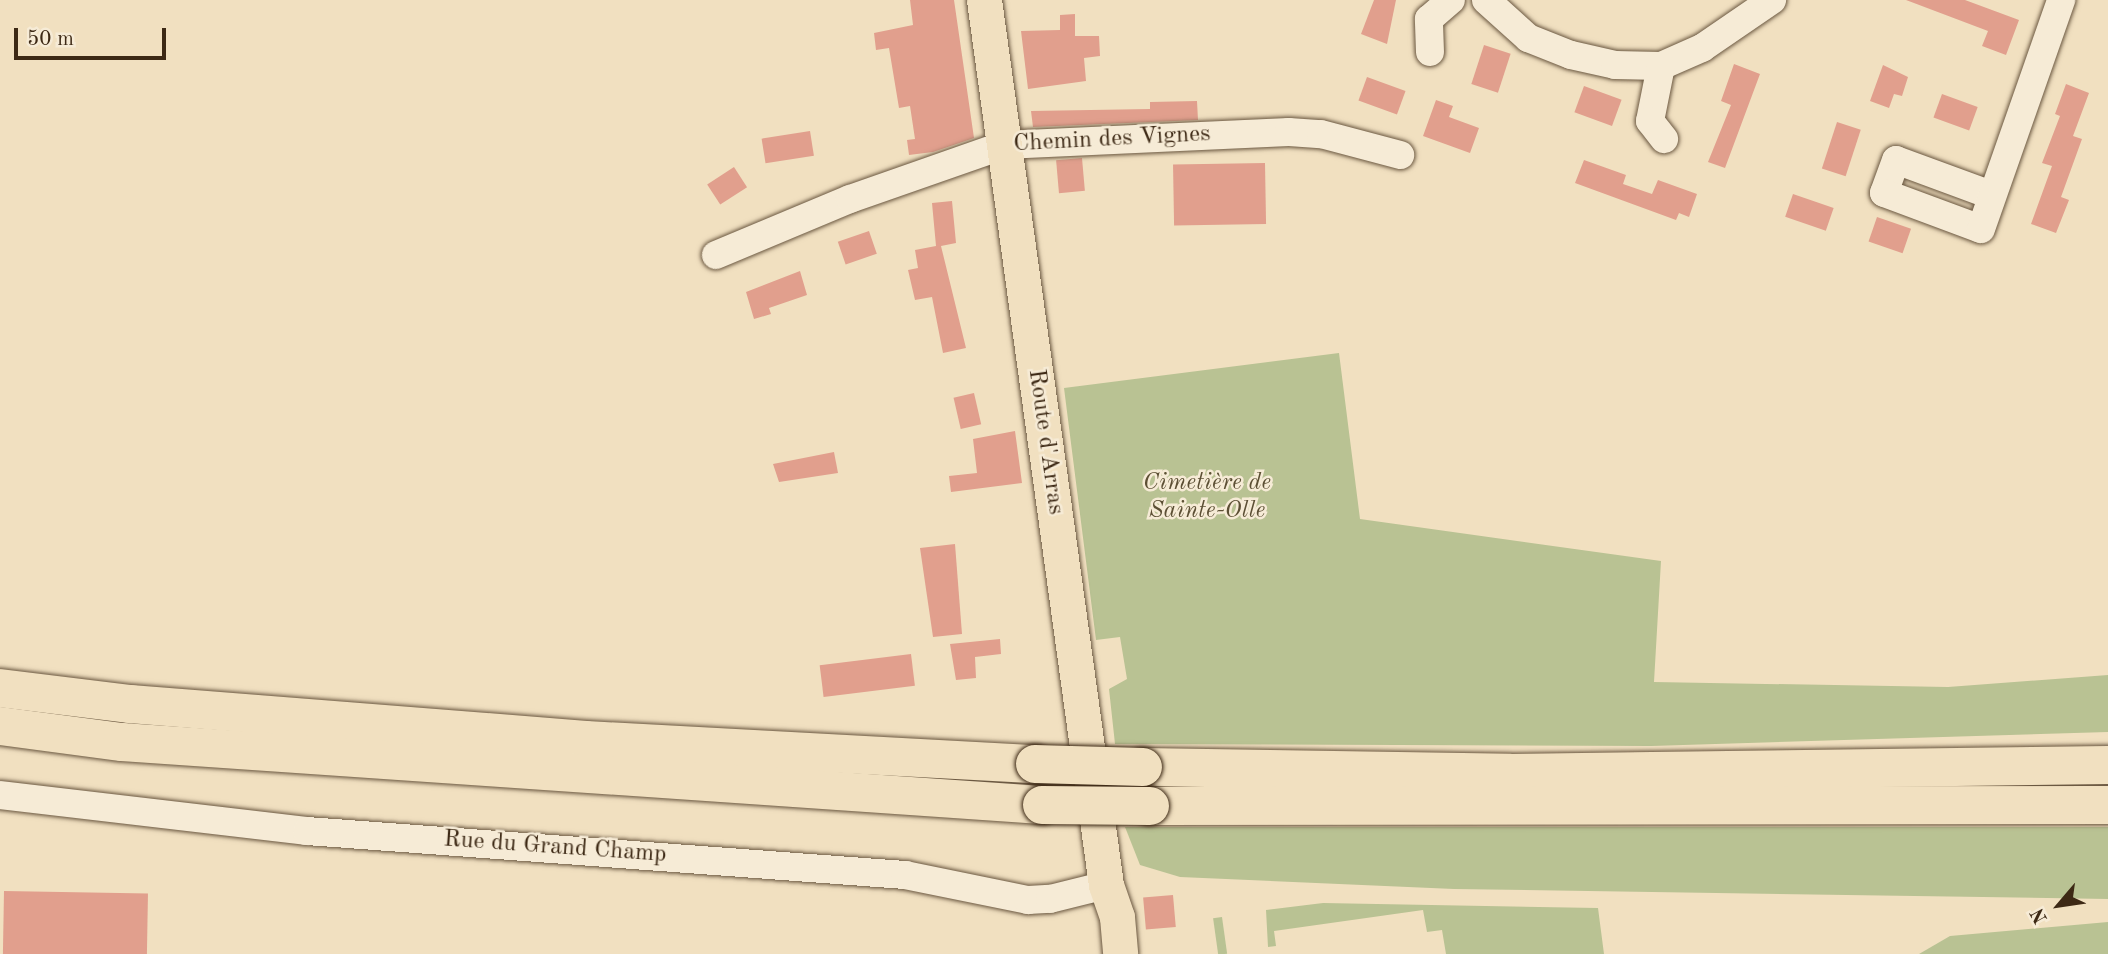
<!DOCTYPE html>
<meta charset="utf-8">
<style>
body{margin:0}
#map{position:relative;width:2108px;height:954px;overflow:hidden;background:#f1e0c0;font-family:"Old Standard TT",serif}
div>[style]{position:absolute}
.green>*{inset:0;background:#b9c293;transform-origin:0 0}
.building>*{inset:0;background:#e19f8d;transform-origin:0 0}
.roads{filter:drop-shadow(0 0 2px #6a5740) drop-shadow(0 0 2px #6a5740)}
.minor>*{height:28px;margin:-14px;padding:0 14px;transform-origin:14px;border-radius:14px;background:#f6ebd6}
.major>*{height:35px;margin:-17.5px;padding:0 17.5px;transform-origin:17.5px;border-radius:17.5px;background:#f1e0c0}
.highway>*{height:38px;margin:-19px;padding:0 19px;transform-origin:19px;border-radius:19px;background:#f1e0c0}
.bridges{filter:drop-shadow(0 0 2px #3d2915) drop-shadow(0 0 2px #3d2915)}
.highway-bridge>*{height:38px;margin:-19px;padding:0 19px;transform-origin:19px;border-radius:19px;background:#f1e0c0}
span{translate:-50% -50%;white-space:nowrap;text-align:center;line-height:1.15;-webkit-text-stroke:5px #f6ebd6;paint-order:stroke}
.street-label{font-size:24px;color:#3d2915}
.park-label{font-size:24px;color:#5c4f34;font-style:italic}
.north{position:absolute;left:2024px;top:870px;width:70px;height:70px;-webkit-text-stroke:5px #f6ebd6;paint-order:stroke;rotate:241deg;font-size:19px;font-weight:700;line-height:28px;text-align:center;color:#3d2915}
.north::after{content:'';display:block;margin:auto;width:24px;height:32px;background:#3d2915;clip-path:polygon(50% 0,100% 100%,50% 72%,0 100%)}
.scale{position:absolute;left:14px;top:28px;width:152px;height:32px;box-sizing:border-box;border:4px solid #3d2915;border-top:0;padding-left:9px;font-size:21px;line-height:24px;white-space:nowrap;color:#3d2915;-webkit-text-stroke:5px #f6ebd6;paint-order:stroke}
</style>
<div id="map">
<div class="green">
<div style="clip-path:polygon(1339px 353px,1360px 519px,1661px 561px,1654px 682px,1948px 687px,2108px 675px,2108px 732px,1651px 746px,1115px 744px,1109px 689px,1127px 679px,1120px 637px,1096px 640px,1064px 388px)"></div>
<div style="clip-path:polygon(1125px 827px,2108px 827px,2108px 899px,1454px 889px,1180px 877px,1140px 865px)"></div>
<div style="clip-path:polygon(1323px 903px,1598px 908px,1604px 954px,1446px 954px,1442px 930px,1427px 932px,1423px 910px,1274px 931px,1276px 946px,1268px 947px,1266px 910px)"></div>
<div style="left:1222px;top:917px;width:37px;height:9px;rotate:82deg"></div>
<div style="clip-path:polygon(2108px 922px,2108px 954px,1919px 954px,1950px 936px)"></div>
</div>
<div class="building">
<div style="clip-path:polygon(910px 0,954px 0,974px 138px,933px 152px,909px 155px,907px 140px,915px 139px,910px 106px,899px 108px,889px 48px,876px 50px,874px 33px,913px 25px)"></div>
<div style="clip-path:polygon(1374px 0,1396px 0,1387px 44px,1361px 34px)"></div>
<div style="clip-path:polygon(1906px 0,1965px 0,2019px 20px,2006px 55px,1982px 46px,1988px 31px)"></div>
<div style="clip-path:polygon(1075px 14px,1075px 36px,1099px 36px,1100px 56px,1084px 58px,1086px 81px,1028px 89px,1021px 31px,1060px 30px,1060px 15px)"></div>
<div style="left:1484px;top:45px;width:28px;height:41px;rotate:18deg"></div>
<div style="clip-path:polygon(1734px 64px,1760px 74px,1725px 168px,1708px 162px,1731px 105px,1721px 101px)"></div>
<div style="clip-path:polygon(1883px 65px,1908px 77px,1902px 96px,1894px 94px,1889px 108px,1870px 101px)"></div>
<div style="left:1367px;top:77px;width:41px;height:25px;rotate:20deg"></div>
<div style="clip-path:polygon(2066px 84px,2089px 93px,2073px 136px,2082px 139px,2061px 197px,2069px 200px,2056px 233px,2031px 224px,2052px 166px,2042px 163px,2060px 116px,2055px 114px)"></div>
<div style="left:1584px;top:86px;width:40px;height:28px;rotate:20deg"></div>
<div style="left:1942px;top:94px;width:38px;height:25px;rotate:20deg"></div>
<div style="clip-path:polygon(1436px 100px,1453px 106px,1449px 117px,1479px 128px,1470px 153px,1423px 136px)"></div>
<div style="clip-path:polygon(1197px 101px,1198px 120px,1033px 127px,1031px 111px,1150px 109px,1150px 102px)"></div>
<div style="left:1837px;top:122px;width:25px;height:49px;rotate:18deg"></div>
<div style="left:810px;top:131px;width:25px;height:49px;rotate:81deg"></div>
<div style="left:1082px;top:158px;width:33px;height:26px;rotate:85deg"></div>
<div style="clip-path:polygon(1584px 160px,1626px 175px,1623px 184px,1652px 194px,1658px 180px,1697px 194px,1689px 217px,1679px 213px,1676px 220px,1575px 183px)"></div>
<div style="left:1265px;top:163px;width:61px;height:92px;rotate:89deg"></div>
<div style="left:734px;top:167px;width:24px;height:32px;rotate:57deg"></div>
<div style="left:1793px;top:194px;width:43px;height:24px;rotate:19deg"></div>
<div style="clip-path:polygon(952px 201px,956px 243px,941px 246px,966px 348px,943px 353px,932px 297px,915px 300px,908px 270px,918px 268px,915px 250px,936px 246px,932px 203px)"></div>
<div style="left:1877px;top:217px;width:36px;height:26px;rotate:19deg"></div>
<div style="left:869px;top:231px;width:24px;height:33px;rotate:71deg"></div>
<div style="clip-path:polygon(800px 271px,807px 295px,769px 308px,771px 314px,754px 319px,746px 292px)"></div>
<div style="left:974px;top:393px;width:32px;height:21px;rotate:77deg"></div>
<div style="clip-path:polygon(1015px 431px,1022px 483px,951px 492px,949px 476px,977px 473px,973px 439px)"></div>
<div style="clip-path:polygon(834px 452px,838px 473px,779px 482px,773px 464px)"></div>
<div style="clip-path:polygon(955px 544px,962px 634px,933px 637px,920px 548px)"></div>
<div style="clip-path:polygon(1000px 639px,1001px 654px,975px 657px,976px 678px,956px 680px,950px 644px)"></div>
<div style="left:911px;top:654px;width:32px;height:92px;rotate:83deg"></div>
<div style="left:4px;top:891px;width:144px;height:63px;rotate:1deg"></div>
<div style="left:1173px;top:895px;width:32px;height:30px;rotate:85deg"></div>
</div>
<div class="roads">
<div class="minor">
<div style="left:1486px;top:0;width:57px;rotate:42.1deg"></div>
<div style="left:1528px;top:38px;width:46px;rotate:21.6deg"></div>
<div style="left:1571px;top:55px;width:45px;rotate:12.8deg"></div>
<div style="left:1615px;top:65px;width:46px;rotate:1.2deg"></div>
<div style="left:1661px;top:66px;width:45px;rotate:-23.7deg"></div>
<div style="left:1702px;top:48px;width:85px;rotate:-34.4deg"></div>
<div style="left:1430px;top:52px;width:33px;rotate:-92deg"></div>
<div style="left:1429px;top:19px;width:29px;rotate:-41deg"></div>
<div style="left:1661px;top:66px;width:56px;rotate:101.3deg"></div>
<div style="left:1650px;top:121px;width:23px;rotate:52deg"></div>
<div style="left:1991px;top:195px;width:101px;rotate:-159.8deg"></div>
<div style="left:1896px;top:160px;width:35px;rotate:110deg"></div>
<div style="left:1884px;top:193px;width:103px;rotate:20.4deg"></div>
<div style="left:1981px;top:229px;width:243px;rotate:-70.7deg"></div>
<div style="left:716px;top:255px;width:145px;rotate:-22.7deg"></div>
<div style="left:850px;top:199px;width:163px;rotate:-19.3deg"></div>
<div style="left:1004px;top:145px;width:285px;rotate:-2.6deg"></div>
<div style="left:1289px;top:132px;width:32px;rotate:4deg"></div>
<div style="left:1321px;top:134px;width:82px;rotate:14.9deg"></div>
<div style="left:0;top:795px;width:309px;rotate:6.7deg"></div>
<div style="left:307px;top:831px;width:600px;rotate:4.21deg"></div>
<div style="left:905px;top:875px;width:126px;rotate:11.5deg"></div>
<div style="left:1028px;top:900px;width:22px;rotate:-3deg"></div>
<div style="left:1050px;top:899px;width:58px;rotate:-14deg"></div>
</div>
<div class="major">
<div style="left:984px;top:0;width:893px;rotate:82.15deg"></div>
<div style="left:1106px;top:885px;width:34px;rotate:71deg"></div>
<div style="left:1117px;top:917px;width:37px;rotate:85deg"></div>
</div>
<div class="highway">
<div style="left:0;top:688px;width:131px;rotate:7deg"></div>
<div style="left:130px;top:704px;width:457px;rotate:4.5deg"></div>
<div style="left:586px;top:740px;width:450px;rotate:3.1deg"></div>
<div style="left:0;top:726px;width:123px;rotate:7.5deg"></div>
<div style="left:122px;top:742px;width:922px;rotate:3.92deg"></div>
<div style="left:1143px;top:767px;width:367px;rotate:0.9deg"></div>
<div style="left:1510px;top:773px;width:598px;rotate:-0.77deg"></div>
<div style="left:1150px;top:806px;width:958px;rotate:-0.06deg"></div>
</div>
</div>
<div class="bridges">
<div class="highway-bridge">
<div style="left:1035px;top:764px;width:108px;rotate:1.6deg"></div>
<div style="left:1042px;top:805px;width:108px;rotate:0.5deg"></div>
</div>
</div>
<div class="street-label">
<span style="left:1112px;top:140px;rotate:-3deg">Chemin des Vignes</span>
<span style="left:1045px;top:442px;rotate:82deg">Route d'Arras</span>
<span style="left:555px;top:848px;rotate:4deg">Rue du Grand Champ</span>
</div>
<div class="park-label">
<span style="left:1207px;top:498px">Cimetière de<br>Sainte-Olle</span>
</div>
<div class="north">N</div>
<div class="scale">50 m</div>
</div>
